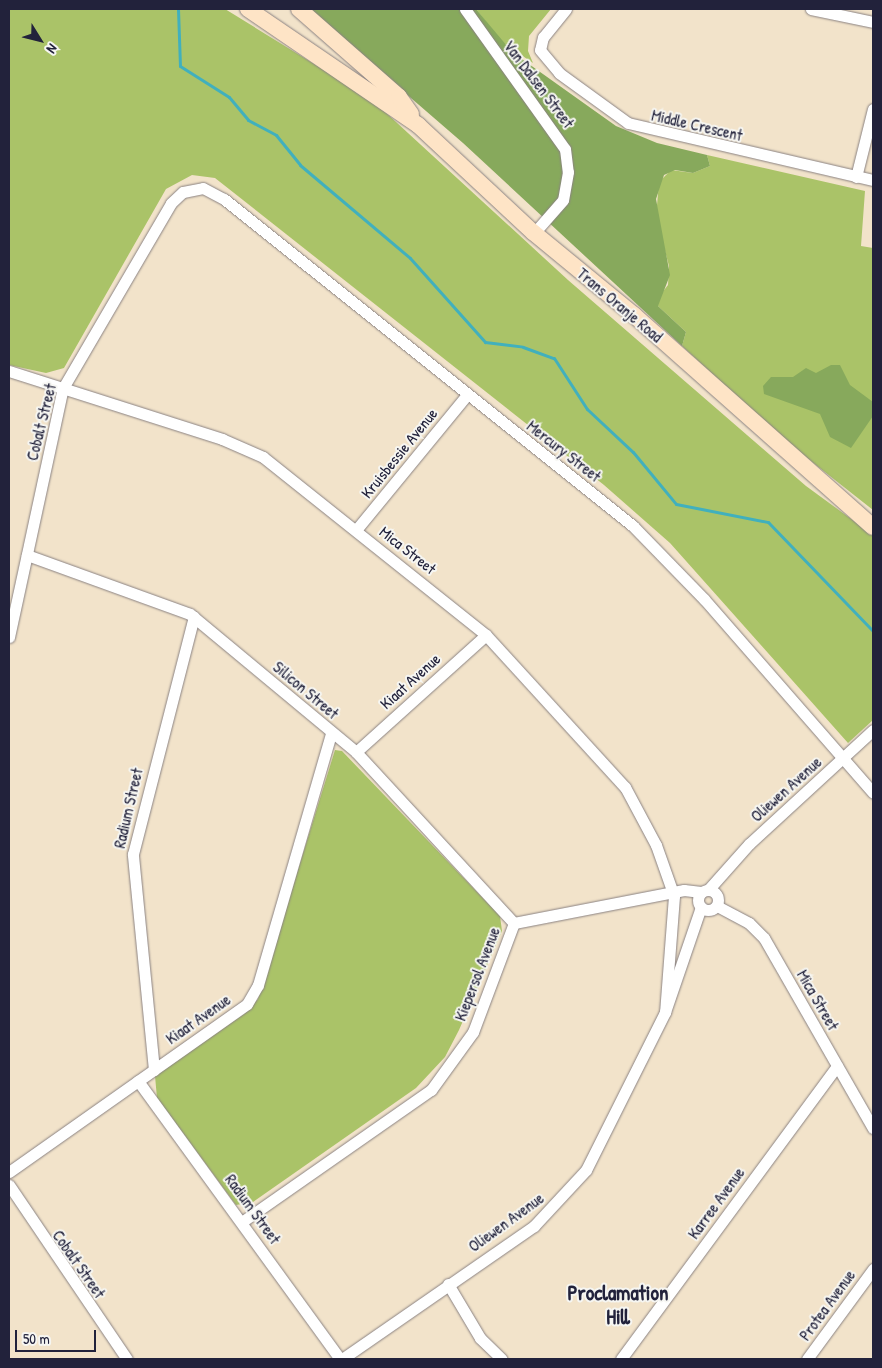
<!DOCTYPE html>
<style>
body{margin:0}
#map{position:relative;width:882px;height:1368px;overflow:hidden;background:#f2e3ca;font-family:"Patrick Hand",sans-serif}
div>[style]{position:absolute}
.green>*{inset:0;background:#aac368}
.forest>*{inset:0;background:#87a95c}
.stream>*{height:3px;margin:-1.5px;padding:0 1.5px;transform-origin:1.5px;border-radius:1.5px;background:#41b0bd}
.roads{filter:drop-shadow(0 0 1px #8a8282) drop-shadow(0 0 1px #8a8282)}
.street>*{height:11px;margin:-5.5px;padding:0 5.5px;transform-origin:5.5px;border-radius:5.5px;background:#fff}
.street>.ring{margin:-5.5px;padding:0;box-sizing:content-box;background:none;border:11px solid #fff;border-radius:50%}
.secondary>*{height:16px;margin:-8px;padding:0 8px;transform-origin:8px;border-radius:8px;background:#fee4c6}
span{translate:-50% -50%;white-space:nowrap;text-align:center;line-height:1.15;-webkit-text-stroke:4px #f6f6f2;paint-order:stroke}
.street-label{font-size:16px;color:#22223b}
.district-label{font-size:21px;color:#22223b;font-weight:700}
.frame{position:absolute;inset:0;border:10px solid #22223b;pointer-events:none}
.north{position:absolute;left:15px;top:15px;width:50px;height:50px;-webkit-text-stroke:4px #f6f6f2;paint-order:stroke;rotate:126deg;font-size:14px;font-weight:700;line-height:20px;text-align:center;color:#22223b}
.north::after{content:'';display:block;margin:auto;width:18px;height:22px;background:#22223b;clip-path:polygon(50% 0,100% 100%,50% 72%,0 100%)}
.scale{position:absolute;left:15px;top:1330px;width:81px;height:22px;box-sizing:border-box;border:2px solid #22223b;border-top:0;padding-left:6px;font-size:15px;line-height:18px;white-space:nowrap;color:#22223b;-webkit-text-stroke:4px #f6f6f2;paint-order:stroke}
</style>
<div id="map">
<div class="green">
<div style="clip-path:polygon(9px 9px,225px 9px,371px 99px,568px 280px,806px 486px,873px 535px,873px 720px,848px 743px,670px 543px,604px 485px,215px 178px,192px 175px,166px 189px,64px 368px,46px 373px,9px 365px)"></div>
<div style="clip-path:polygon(476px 9px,551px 9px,529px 36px,528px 51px,533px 63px,502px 42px)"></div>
<div style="clip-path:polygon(707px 155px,865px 191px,861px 246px,873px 248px,873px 510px,783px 439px,682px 346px,686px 332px,658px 306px,658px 298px,668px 285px,669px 266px,656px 217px,659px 182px,671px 170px,693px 173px,710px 166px)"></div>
<div style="clip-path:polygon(335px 750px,342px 751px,500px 916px,502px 931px,459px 1030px,445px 1057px,416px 1088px,253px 1202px,236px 1205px,157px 1098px,155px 1076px,244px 1014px,258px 999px)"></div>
</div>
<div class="forest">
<div style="clip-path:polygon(308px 9px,476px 9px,512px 52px,616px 126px,657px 143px,707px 155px,710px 166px,693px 173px,675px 170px,664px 175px,656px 199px,670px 275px,658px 306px,686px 332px,682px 346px,463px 143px)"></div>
<div style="clip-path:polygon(831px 365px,840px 365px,850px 385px,873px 402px,873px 416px,851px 448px,830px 437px,820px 414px,764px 394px,763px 386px,771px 377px,793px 377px,806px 368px,816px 373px)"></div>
</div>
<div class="stream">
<div style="left:178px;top:9px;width:57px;rotate:88deg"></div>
<div style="left:180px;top:66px;width:58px;rotate:32.3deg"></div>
<div style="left:229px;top:97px;width:30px;rotate:50deg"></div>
<div style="left:248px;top:120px;width:32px;rotate:28deg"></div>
<div style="left:276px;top:135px;width:38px;rotate:51deg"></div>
<div style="left:300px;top:165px;width:144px;rotate:40.2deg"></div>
<div style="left:410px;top:258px;width:113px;rotate:48.2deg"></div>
<div style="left:485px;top:342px;width:38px;rotate:7deg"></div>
<div style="left:523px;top:347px;width:33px;rotate:20deg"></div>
<div style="left:554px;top:358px;width:61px;rotate:57.1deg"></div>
<div style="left:587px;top:409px;width:63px;rotate:43.1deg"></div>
<div style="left:633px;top:452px;width:67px;rotate:50.4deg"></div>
<div style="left:676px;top:504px;width:94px;rotate:11.1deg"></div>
<div style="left:768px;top:522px;width:151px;rotate:46.1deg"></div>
</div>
<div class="roads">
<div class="street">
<div style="left:465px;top:9px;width:172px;rotate:54.5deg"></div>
<div style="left:565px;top:149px;width:23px;rotate:83deg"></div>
<div style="left:568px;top:172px;width:28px;rotate:100deg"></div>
<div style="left:563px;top:200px;width:44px;rotate:131.3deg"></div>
<div style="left:566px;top:9px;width:36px;rotate:129deg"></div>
<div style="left:543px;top:37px;width:13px;rotate:103deg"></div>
<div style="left:540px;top:50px;width:30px;rotate:50deg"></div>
<div style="left:559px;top:73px;width:85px;rotate:35.9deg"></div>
<div style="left:628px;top:123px;width:252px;rotate:13.1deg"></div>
<div style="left:811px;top:9px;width:63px;rotate:11.8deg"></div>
<div style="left:856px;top:177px;width:70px;rotate:-76deg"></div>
<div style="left:9px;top:371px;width:224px;rotate:17.7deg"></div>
<div style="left:222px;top:439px;width:45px;rotate:23.7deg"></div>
<div style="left:263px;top:457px;width:285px;rotate:38.6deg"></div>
<div style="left:486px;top:635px;width:206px;rotate:47.6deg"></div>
<div style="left:625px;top:787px;width:66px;rotate:61.9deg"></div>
<div style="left:656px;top:845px;width:54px;rotate:70.6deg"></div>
<div style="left:674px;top:896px;width:116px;rotate:94.4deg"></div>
<div style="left:356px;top:530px;width:173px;rotate:-50.6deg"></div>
<div style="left:27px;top:555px;width:173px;rotate:19.9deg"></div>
<div style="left:190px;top:614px;width:216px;rotate:39.7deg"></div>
<div style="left:356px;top:752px;width:233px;rotate:47.3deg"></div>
<div style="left:9px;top:637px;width:255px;rotate:-77.8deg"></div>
<div style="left:63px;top:388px;width:214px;rotate:-59.7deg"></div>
<div style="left:171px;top:203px;width:16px;rotate:-43deg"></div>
<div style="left:183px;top:192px;width:20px;rotate:-11deg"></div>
<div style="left:203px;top:188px;width:24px;rotate:28deg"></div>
<div style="left:224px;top:199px;width:524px;rotate:38.64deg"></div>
<div style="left:633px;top:526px;width:102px;rotate:45.8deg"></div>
<div style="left:704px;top:599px;width:257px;rotate:48.9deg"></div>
<div style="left:356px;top:752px;width:175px;rotate:-42deg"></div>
<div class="ring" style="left:698px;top:890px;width:9px;height:9px"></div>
<div style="left:708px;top:890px;width:62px;rotate:-48.3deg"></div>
<div style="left:749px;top:844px;width:168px;rotate:-42.6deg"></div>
<div style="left:717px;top:906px;width:36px;rotate:28deg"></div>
<div style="left:749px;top:923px;width:21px;rotate:45deg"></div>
<div style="left:764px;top:938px;width:219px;rotate:60.2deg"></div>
<div style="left:514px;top:923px;width:173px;rotate:-11deg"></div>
<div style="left:684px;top:890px;width:17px;rotate:7deg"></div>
<div style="left:154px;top:1070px;width:217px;rotate:-95.6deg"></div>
<div style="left:133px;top:854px;width:245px;rotate:-75.6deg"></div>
<div style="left:138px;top:1081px;width:344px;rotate:54deg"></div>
<div style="left:9px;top:1172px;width:291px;rotate:-35.2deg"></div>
<div style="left:247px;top:1004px;width:22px;rotate:-60deg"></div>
<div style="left:258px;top:985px;width:262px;rotate:-73.8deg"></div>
<div style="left:9px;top:1185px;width:210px;rotate:55.9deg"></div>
<div style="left:243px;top:1221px;width:229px;rotate:-34.9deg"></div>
<div style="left:431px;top:1090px;width:72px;rotate:-54.1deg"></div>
<div style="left:473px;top:1032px;width:116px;rotate:-69.4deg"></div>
<div style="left:448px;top:1284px;width:63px;rotate:59.3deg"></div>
<div style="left:480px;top:1338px;width:30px;rotate:44deg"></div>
<div style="left:342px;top:1359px;width:234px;rotate:-34.7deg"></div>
<div style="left:534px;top:1226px;width:76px;rotate:-47.1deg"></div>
<div style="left:586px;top:1170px;width:177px;rotate:-63.4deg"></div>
<div style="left:665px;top:1012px;width:111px;rotate:-71.1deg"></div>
<div style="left:621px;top:1359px;width:364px;rotate:-53.6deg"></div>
<div style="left:807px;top:1359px;width:112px;rotate:-53.7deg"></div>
</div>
<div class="secondary">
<div style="left:248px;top:9px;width:206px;rotate:34.3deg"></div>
<div style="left:418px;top:125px;width:158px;rotate:43deg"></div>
<div style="left:534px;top:233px;width:129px;rotate:39.4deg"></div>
<div style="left:634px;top:315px;width:319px;rotate:41.6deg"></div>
<div style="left:299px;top:9px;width:133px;rotate:41.3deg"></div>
<div style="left:399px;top:97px;width:21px;rotate:55deg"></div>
</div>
</div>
<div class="street-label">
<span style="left:539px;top:84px;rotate:53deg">Van Dalsen Street</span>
<span style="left:697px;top:125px;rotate:13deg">Middle Crescent</span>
<span style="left:620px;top:305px;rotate:40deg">Trans Oranje Road</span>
<span style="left:41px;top:422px;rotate:-76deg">Cobalt Street</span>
<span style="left:564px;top:451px;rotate:38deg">Mercury Street</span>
<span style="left:399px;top:453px;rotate:-51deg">Kruisbessie Avenue</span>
<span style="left:408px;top:550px;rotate:38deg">Mica Street</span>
<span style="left:410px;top:681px;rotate:-42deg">Kiaat Avenue</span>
<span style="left:306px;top:690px;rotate:40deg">Silicon Street</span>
<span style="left:786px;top:789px;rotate:-42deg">Oliewen Avenue</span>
<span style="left:128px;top:808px;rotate:-77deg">Radium Street</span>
<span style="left:477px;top:974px;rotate:-69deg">Kiepersol Avenue</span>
<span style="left:818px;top:1000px;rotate:60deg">Mica Street</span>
<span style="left:198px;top:1019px;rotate:-35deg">Kiaat Avenue</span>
<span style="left:716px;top:1203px;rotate:-54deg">Karree Avenue</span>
<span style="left:253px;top:1209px;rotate:54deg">Radium Street</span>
<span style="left:506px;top:1222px;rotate:-36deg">Oliewen Avenue</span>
<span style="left:79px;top:1264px;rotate:55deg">Cobalt Street</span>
<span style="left:827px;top:1305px;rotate:-54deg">Protea Avenue</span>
</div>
<div class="district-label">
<span style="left:618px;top:1305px">Proclamation<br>Hill</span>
</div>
<div class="frame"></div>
<div class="north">N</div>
<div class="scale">50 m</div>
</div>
